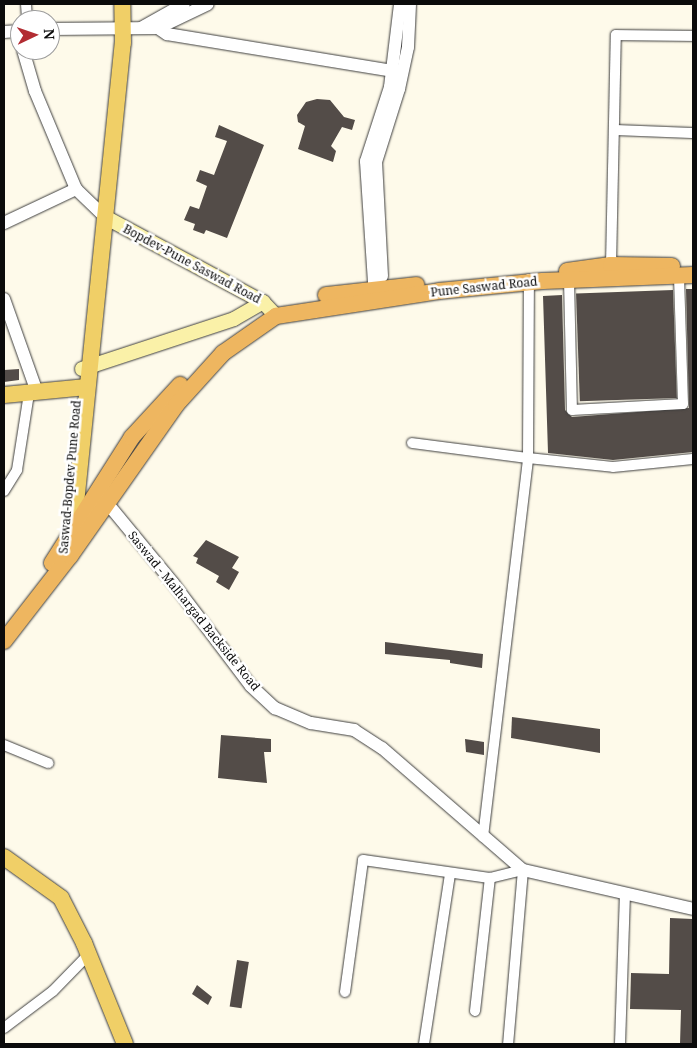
<!DOCTYPE html>
<style>
body{margin:0}
#map{position:relative;width:697px;height:1048px;overflow:hidden;background:#fefaea;font-family:"Noto Serif",serif}
div>[style]{position:absolute}
.building>*{inset:0;background:#534c48;transform-origin:0 0}
.roads{filter:drop-shadow(0 0 1px #3e3e3e) drop-shadow(0 0 1px #3e3e3e)}
.minor>*{height:10px;margin:-5px;padding:0 5px;transform-origin:5px;border-radius:5px;background:#fff}
.tertiary>*{height:12px;margin:-6px;padding:0 6px;transform-origin:6px;border-radius:6px;background:#fff}
.secondary>*{height:14px;margin:-7px;padding:0 7px;transform-origin:7px;border-radius:7px;background:#faf1a8}
.primary>*{height:16px;margin:-8px;padding:0 8px;transform-origin:8px;border-radius:8px;background:#f0cf67}
.trunk>*{height:16px;margin:-8px;padding:0 8px;transform-origin:8px;border-radius:8px;background:#eeb660}
span{translate:-50% -50%;white-space:nowrap;text-align:center;line-height:1.15;-webkit-text-stroke:5px #fff;paint-order:stroke}
.street-label{font-size:12px;color:#0b0b0b}
.frame{position:absolute;inset:0;border:5px solid #0b0b0b;pointer-events:none}
.north{position:absolute;left:10px;top:10px;width:50px;height:50px;box-sizing:border-box;background:#fff;border:1px solid #9d9d9d;border-radius:50%;rotate:87deg;font-size:14px;font-weight:700;line-height:20px;text-align:center;color:#0b0b0b}
.north::after{content:'';display:block;margin:auto;width:18px;height:22px;background:#b22c32;clip-path:polygon(50% 0,100% 100%,50% 72%,0 100%)}
</style>
<div id="map">
<div class="building">
<div style="clip-path:polygon(317px 99px,330px 100px,344px 117px,355px 120px,352px 130px,342px 127px,331px 146px,336px 151px,333px 162px,298px 149px,305px 126px,298px 122px,297px 115px,306px 102px)"></div>
<div style="clip-path:polygon(219px 125px,264px 145px,227px 238px,206px 230px,204px 234px,193px 230px,195px 224px,184px 220px,190px 206px,199px 209px,207px 186px,196px 181px,200px 170px,214px 175px,227px 141px,215px 137px)"></div>
<div style="clip-path:polygon(686px 289px,693px 289px,693px 452px,613px 460px,548px 453px,543px 296px,562px 295px,565px 410px,572px 417px,689px 408px)"></div>
<div style="left:673px;top:290px;width:108px;height:97px;rotate:88deg"></div>
<div style="clip-path:polygon(19px 369px,19px 380px,4px 382px,4px 370px)"></div>
<div style="clip-path:polygon(206px 540px,239px 557px,232px 568px,239px 572px,229px 590px,216px 582px,219px 576px,196px 563px,198px 558px,193px 556px)"></div>
<div style="clip-path:polygon(385px 642px,483px 654px,482px 668px,450px 663px,450px 660px,385px 654px)"></div>
<div style="clip-path:polygon(512px 717px,600px 729px,600px 753px,511px 738px)"></div>
<div style="clip-path:polygon(221px 735px,271px 739px,271px 752px,264px 752px,267px 783px,218px 778px)"></div>
<div style="clip-path:polygon(465px 739px,484px 742px,484px 755px,466px 752px)"></div>
<div style="clip-path:polygon(670px 918px,693px 919px,693px 1044px,680px 1044px,681px 1010px,630px 1009px,631px 973px,669px 974px)"></div>
<div style="left:237px;top:960px;width:12px;height:47px;rotate:9deg"></div>
<div style="clip-path:polygon(197px 985px,212px 997px,208px 1005px,192px 994px)"></div>
</div>
<div class="roads">
<div class="minor">
<div style="left:26px;top:4px;width:16px;rotate:86deg"></div>
<div style="left:614px;top:130px;width:79px;rotate:2.2deg"></div>
<div style="left:611px;top:265px;width:230px;rotate:-88.8deg"></div>
<div style="left:616px;top:35px;width:77px;rotate:0.7deg"></div>
<div style="left:569px;top:280px;width:130px;rotate:88.7deg"></div>
<div style="left:572px;top:410px;width:111px;rotate:-3.1deg"></div>
<div style="left:683px;top:404px;width:128px;rotate:-91.8deg"></div>
<div style="left:412px;top:443px;width:117px;rotate:7.4deg"></div>
<div style="left:528px;top:458px;width:179px;rotate:-89.7deg"></div>
<div style="left:4px;top:491px;width:25px;rotate:-58deg"></div>
<div style="left:17px;top:470px;width:78px;rotate:-81.1deg"></div>
<div style="left:4px;top:745px;width:48px;rotate:22.2deg"></div>
<div style="left:483px;top:837px;width:382px;rotate:-83.2deg"></div>
<div style="left:528px;top:458px;width:85px;rotate:6deg"></div>
<div style="left:613px;top:467px;width:80px;rotate:-5.7deg"></div>
<div style="left:345px;top:992px;width:133px;rotate:-82.2deg"></div>
<div style="left:363px;top:860px;width:128px;rotate:8.1deg"></div>
<div style="left:475px;top:1011px;width:134px;rotate:-83.6deg"></div>
<div style="left:490px;top:878px;width:34px;rotate:-14deg"></div>
<div style="left:523px;top:870px;width:175px;rotate:94.9deg"></div>
<div style="left:4px;top:1028px;width:61px;rotate:-37.1deg"></div>
<div style="left:53px;top:991px;width:52px;rotate:-45.8deg"></div>
<div style="left:424px;top:1044px;width:171px;rotate:-81.3deg"></div>
<div style="left:620px;top:1044px;width:149px;rotate:-88.1deg"></div>
</div>
<div class="tertiary">
<div style="left:141px;top:28px;width:49px;rotate:-29.2deg"></div>
<div style="left:158px;top:28px;width:11px;rotate:34deg"></div>
<div style="left:167px;top:34px;width:236px;rotate:9.3deg"></div>
<div style="left:50px;top:29px;width:108px;rotate:-0.5deg"></div>
<div style="left:158px;top:28px;width:55px;rotate:-25.6deg"></div>
<div style="left:4px;top:32px;width:16px;rotate:-4deg"></div>
<div style="left:23px;top:50px;width:43px;rotate:73.7deg"></div>
<div style="left:35px;top:91px;width:106px;rotate:67.3deg"></div>
<div style="left:4px;top:223px;width:80px;rotate:-25.3deg"></div>
<div style="left:76px;top:189px;width:40px;rotate:44deg"></div>
<div style="left:382px;top:276px;width:114px;rotate:-93deg"></div>
<div style="left:376px;top:162px;width:77px;rotate:-72.5deg"></div>
<div style="left:399px;top:89px;width:43px;rotate:-77.9deg"></div>
<div style="left:408px;top:47px;width:43px;rotate:-87.3deg"></div>
<div style="left:375px;top:297px;width:136px;rotate:-93.8deg"></div>
<div style="left:366px;top:161px;width:78px;rotate:-72deg"></div>
<div style="left:390px;top:87px;width:84px;rotate:-83.1deg"></div>
<div style="left:4px;top:299px;width:99px;rotate:70.5deg"></div>
<div style="left:103px;top:498px;width:110px;rotate:50.5deg"></div>
<div style="left:173px;top:583px;width:129px;rotate:52.9deg"></div>
<div style="left:251px;top:686px;width:33px;rotate:43deg"></div>
<div style="left:275px;top:708px;width:39px;rotate:23deg"></div>
<div style="left:311px;top:723px;width:44px;rotate:9.2deg"></div>
<div style="left:354px;top:730px;width:33px;rotate:33deg"></div>
<div style="left:382px;top:748px;width:186px;rotate:40.9deg"></div>
<div style="left:523px;top:870px;width:174px;rotate:12.9deg"></div>
</div>
<div class="secondary">
<div style="left:105px;top:217px;width:179px;rotate:28.3deg"></div>
<div style="left:263px;top:302px;width:19px;rotate:47deg"></div>
<div style="left:82px;top:369px;width:160px;rotate:-18.2deg"></div>
<div style="left:234px;top:319px;width:34px;rotate:-30deg"></div>
</div>
<div class="primary">
<div style="left:4px;top:395px;width:83px;rotate:-5.5deg"></div>
<div style="left:73px;top:533px;width:493px;rotate:-84.2deg"></div>
<div style="left:123px;top:43px;width:39px;rotate:-91deg"></div>
<div style="left:4px;top:857px;width:70px;rotate:35.7deg"></div>
<div style="left:61px;top:898px;width:51px;rotate:62.9deg"></div>
<div style="left:84px;top:943px;width:109px;rotate:67.9deg"></div>
</div>
<div class="trunk">
<div style="left:567px;top:271px;width:44px;rotate:-7.8deg"></div>
<div style="left:611px;top:265px;width:61px;rotate:0.9deg"></div>
<div style="left:326px;top:295px;width:91px;rotate:-6.3deg"></div>
<div style="left:52px;top:563px;width:149px;rotate:-57.6deg"></div>
<div style="left:132px;top:437px;width:71px;rotate:-47.3deg"></div>
<div style="left:4px;top:641px;width:108px;rotate:-52.2deg"></div>
<div style="left:70px;top:556px;width:184px;rotate:-54.9deg"></div>
<div style="left:176px;top:405px;width:70px;rotate:-47.9deg"></div>
<div style="left:223px;top:353px;width:65px;rotate:-34.9deg"></div>
<div style="left:276px;top:316px;width:165px;rotate:-8.7deg"></div>
<div style="left:439px;top:291px;width:104px;rotate:-5.5deg"></div>
<div style="left:543px;top:281px;width:150px;rotate:-2.3deg"></div>
</div>
</div>
<div class="street-label">
<span style="left:192px;top:264px;rotate:28deg">Bopdev-Pune Saswad Road</span>
<span style="left:484px;top:287px;rotate:-6deg">Pune Saswad Road</span>
<span style="left:70px;top:477px;rotate:-85deg">Saswad-Bopdev Pune Road</span>
<span style="left:194px;top:611px;rotate:51deg">Saswad - Malhargad Backside Road</span>
</div>
<div class="frame"></div>
<div class="north">N</div>
</div>
